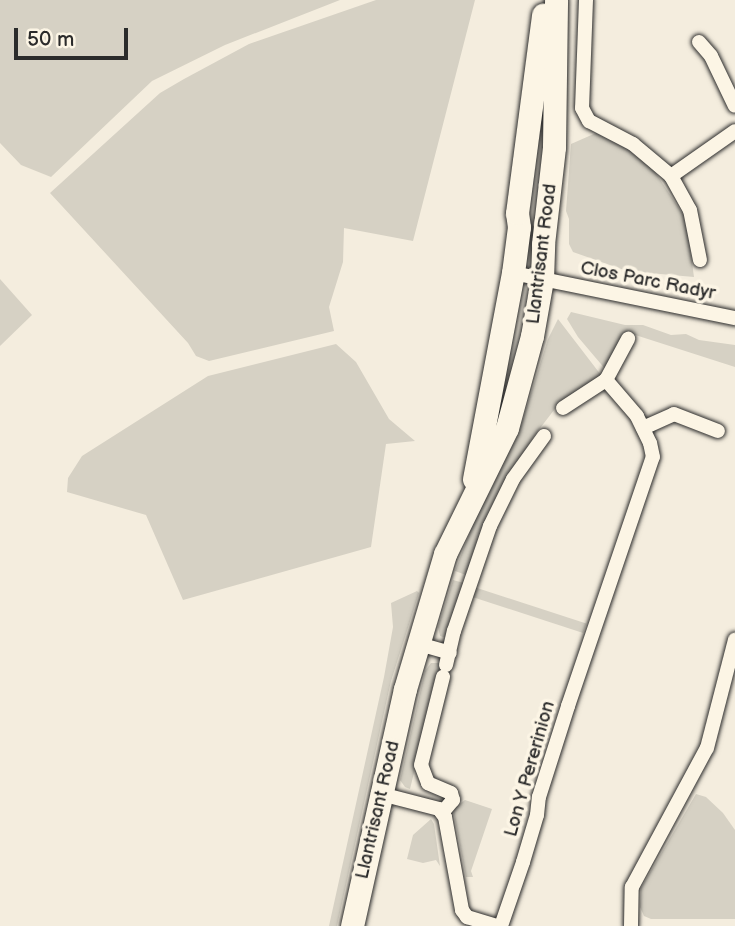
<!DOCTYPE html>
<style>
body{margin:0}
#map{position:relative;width:735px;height:926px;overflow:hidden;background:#f4edde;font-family:"Balsamiq Sans",sans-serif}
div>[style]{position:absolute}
.green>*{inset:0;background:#d6d1c4;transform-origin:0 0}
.roads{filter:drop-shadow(0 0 2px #2b2b2b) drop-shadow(0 0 2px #2b2b2b)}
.minor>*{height:14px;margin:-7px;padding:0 7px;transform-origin:7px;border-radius:7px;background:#fcf5e5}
.primary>*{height:23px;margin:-11.5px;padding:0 11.5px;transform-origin:11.5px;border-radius:11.5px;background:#fcf5e5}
span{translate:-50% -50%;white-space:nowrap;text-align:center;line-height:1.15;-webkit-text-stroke:7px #fcf5e5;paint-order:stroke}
.street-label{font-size:19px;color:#2b2b2b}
.scale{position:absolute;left:14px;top:28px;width:114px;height:32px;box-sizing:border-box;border:4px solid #2b2b2b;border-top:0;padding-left:9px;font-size:21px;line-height:24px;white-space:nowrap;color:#2b2b2b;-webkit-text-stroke:5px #fcf5e5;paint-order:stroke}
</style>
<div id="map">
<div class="green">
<div style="clip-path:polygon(0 0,340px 0,225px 45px,152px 81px,51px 177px,21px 165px,0 143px)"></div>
<div style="clip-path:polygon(376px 0,475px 0,413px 241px,344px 228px,343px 262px,329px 307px,334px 331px,209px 361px,196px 356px,188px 343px,50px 193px,160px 93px,184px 79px,249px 44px)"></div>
<div style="clip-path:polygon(596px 133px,622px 145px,653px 169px,686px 219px,694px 277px,627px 271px,573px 252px,569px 244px,569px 219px,566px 211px,571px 144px)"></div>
<div style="clip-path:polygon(0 279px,32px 315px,0 346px)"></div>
<div style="clip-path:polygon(571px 312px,625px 325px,643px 325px,671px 335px,686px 334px,699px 340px,735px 345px,735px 367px,626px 332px,606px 370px,578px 337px,567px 319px)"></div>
<div style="clip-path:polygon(558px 319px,601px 375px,561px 401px,534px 436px,494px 502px,466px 575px,455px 571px,480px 506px,518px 435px,548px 339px)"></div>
<div style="clip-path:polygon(336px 344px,356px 362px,389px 419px,415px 441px,386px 444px,371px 547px,183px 600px,146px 515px,67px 492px,68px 478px,82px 456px,208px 376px)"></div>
<div style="clip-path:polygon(453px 580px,464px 583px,447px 638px,440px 636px,438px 627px)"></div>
<div style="left:474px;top:587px;width:118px;height:10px;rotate:18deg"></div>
<div style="clip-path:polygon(417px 591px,419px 593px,391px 681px,337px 926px,329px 926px,384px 677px,393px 627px,391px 603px)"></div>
<div style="clip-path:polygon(431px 663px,441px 663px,410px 789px,405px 787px,400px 780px,425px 671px)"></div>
<div style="clip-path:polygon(696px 794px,706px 797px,723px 813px,735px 830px,735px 919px,651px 919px,644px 916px,640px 907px,641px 888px)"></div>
<div style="clip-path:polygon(465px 800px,492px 809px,471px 871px,473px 877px,466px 877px,453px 809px)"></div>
<div style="clip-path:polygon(431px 819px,434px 824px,440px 866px,436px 860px,423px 863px,407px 859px,413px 835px)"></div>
</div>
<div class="roads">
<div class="minor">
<div style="left:586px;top:0;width:108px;rotate:92.1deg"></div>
<div style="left:582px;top:108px;width:15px;rotate:62deg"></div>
<div style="left:589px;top:121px;width:50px;rotate:27.6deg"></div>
<div style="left:633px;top:144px;width:50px;rotate:40.1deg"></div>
<div style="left:671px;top:176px;width:78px;rotate:-35.1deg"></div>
<div style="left:699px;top:42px;width:18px;rotate:49deg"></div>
<div style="left:711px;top:56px;width:55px;rotate:64.4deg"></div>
<div style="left:671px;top:176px;width:39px;rotate:61deg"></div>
<div style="left:690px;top:210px;width:51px;rotate:78.7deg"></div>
<div style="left:513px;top:273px;width:227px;rotate:11.5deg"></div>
<div style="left:563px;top:408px;width:51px;rotate:-33.1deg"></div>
<div style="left:606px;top:380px;width:47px;rotate:-61.8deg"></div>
<div style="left:643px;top:428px;width:34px;rotate:-24deg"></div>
<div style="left:674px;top:414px;width:47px;rotate:21.1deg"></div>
<div style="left:419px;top:644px;width:32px;rotate:16deg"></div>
<div style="left:446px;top:665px;width:35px;rotate:-77deg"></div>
<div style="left:454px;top:631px;width:111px;rotate:-71.1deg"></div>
<div style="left:490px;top:526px;width:52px;rotate:-63.9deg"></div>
<div style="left:513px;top:479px;width:53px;rotate:-54.2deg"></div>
<div style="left:381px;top:794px;width:60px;rotate:14.5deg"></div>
<div style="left:439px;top:809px;width:10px;rotate:53deg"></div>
<div style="left:445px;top:817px;width:95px;rotate:79.6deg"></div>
<div style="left:462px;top:910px;width:9px;rotate:54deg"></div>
<div style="left:467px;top:917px;width:31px;rotate:17deg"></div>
<div style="left:442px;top:813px;width:17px;rotate:-50deg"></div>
<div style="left:453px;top:800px;width:7px;rotate:-106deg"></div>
<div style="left:451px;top:793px;width:25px;rotate:-157deg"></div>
<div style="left:428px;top:783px;width:19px;rotate:-111deg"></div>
<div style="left:421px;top:765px;width:91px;rotate:-76deg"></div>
<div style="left:501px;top:926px;width:68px;rotate:-71deg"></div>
<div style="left:523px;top:862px;width:49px;rotate:-73.4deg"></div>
<div style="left:537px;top:815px;width:18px;rotate:-84deg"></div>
<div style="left:539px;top:797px;width:96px;rotate:-72.3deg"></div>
<div style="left:568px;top:706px;width:263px;rotate:-71.2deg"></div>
<div style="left:653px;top:457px;width:14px;rotate:-102deg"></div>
<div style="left:650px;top:443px;width:30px;rotate:-116deg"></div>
<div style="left:637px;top:416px;width:48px;rotate:-130.7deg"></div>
<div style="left:631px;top:926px;width:39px;rotate:-89deg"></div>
<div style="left:632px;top:887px;width:158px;rotate:-61.7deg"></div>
<div style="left:707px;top:748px;width:112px;rotate:-75.5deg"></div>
</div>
<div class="primary">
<div style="left:474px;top:479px;width:210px;rotate:-79.3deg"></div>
<div style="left:513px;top:273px;width:46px;rotate:-82.6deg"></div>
<div style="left:519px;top:227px;width:14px;rotate:-98deg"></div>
<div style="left:517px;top:213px;width:200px;rotate:-82.5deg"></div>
<div style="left:352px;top:926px;width:243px;rotate:-77.4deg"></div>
<div style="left:405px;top:689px;width:141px;rotate:-73.5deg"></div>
<div style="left:445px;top:554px;width:140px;rotate:-63.8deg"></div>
<div style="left:507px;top:428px;width:95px;rotate:-74.8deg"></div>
<div style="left:532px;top:336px;width:58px;rotate:-80deg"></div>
<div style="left:542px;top:279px;width:35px;rotate:-88deg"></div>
<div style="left:543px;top:244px;width:98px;rotate:-83.5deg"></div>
<div style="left:554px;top:147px;width:147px;rotate:-89.2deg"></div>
</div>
</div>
<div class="street-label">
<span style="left:542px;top:254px;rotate:-83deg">Llantrisant Road</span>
<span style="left:648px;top:281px;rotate:11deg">Clos Parc Radyr</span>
<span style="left:530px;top:769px;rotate:-74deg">Lon Y Pererinion</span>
<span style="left:378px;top:810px;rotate:-77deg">Llantrisant Road</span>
</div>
<div class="scale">50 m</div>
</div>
